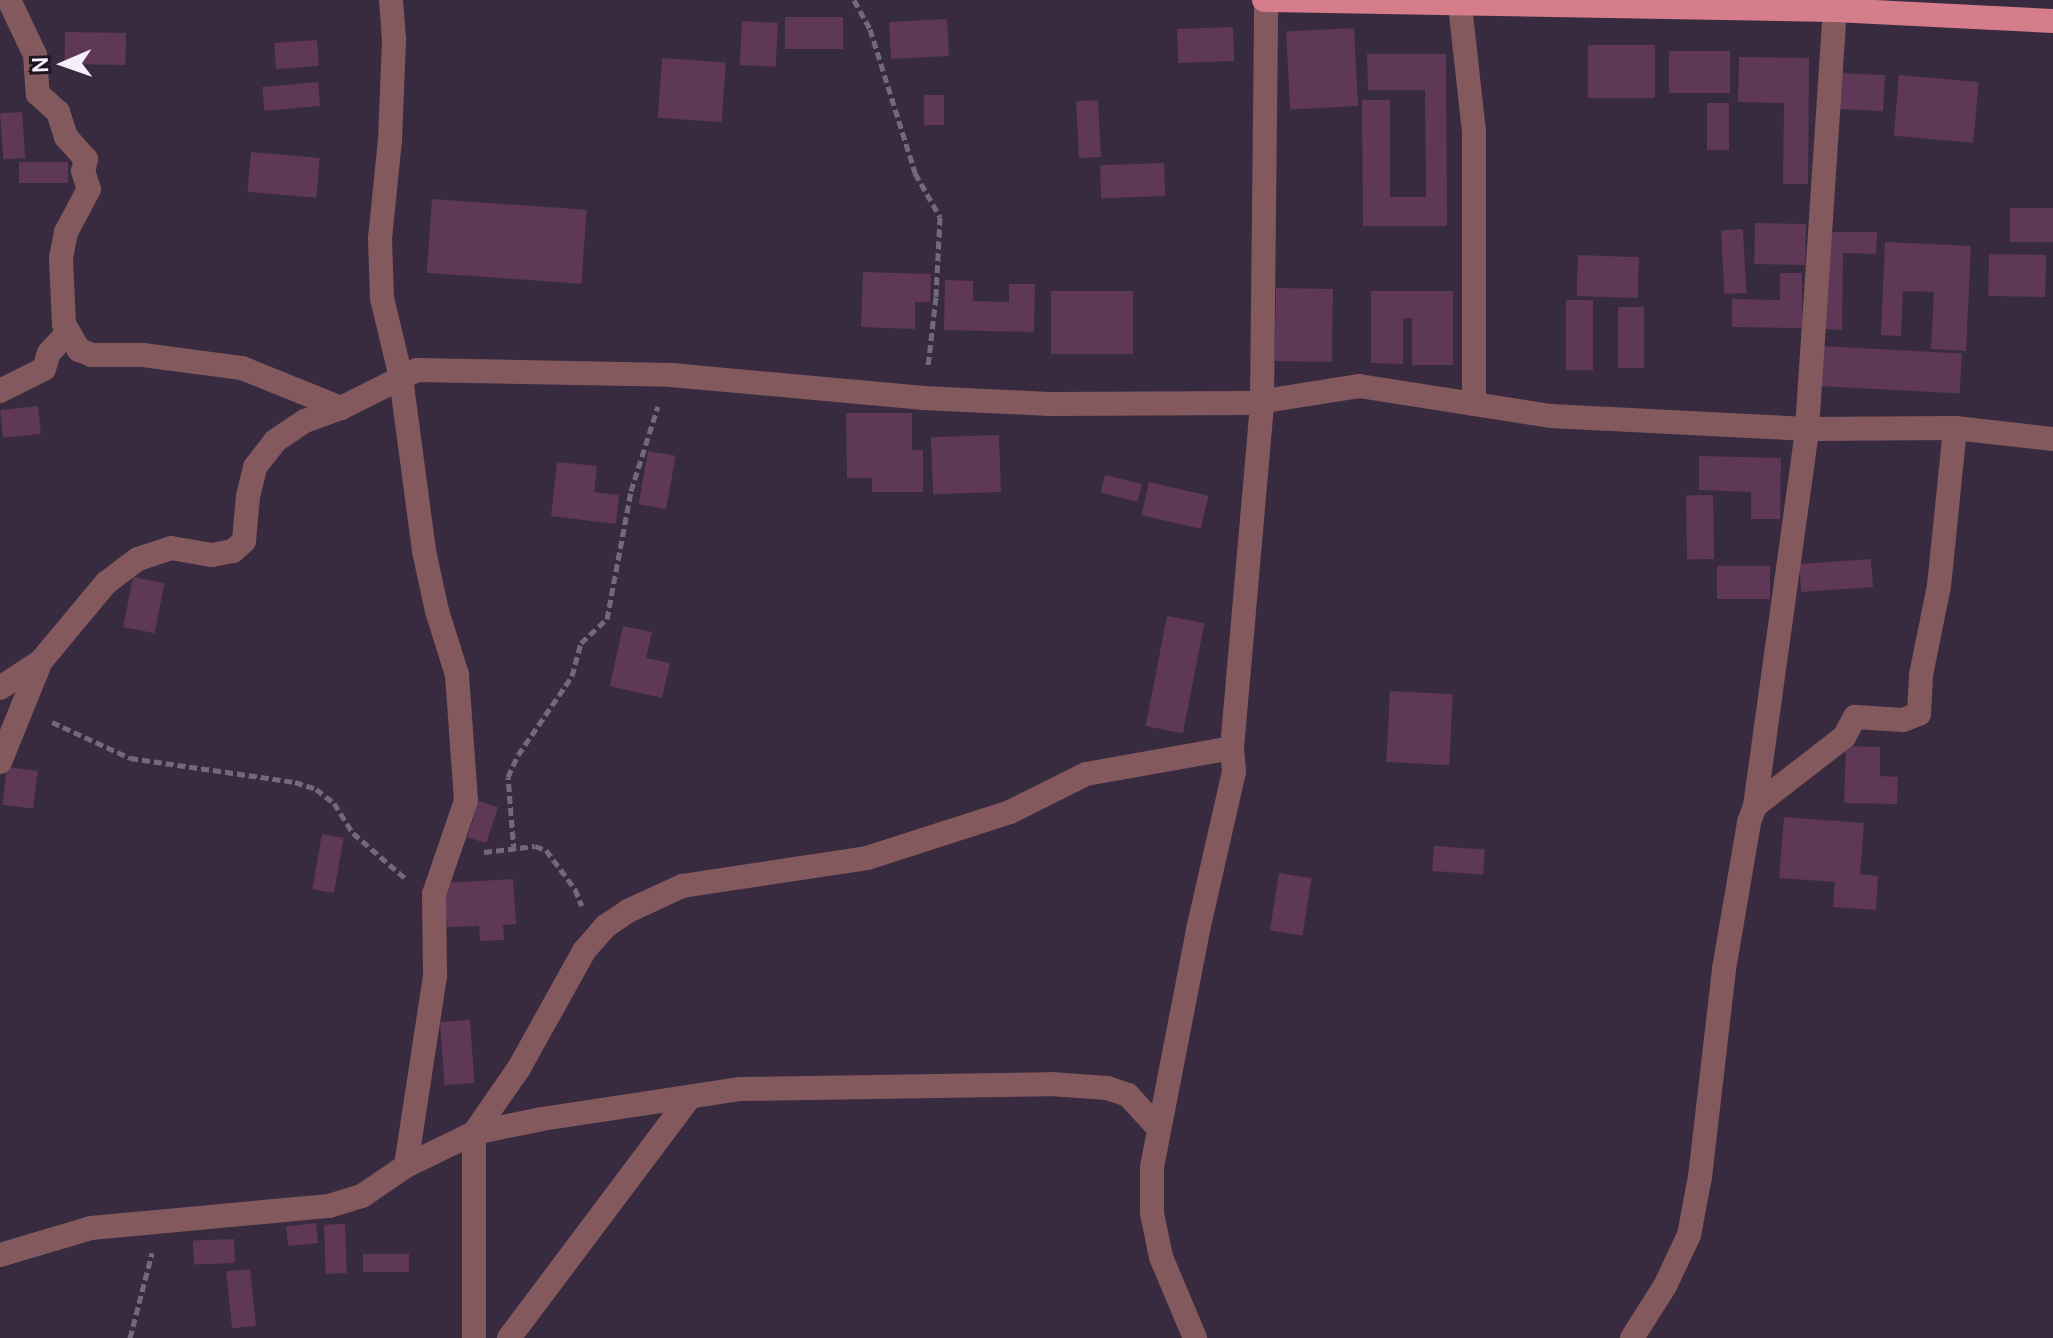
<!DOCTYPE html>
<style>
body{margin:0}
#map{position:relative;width:2053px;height:1338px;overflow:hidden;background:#382b3f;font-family:Manrope,sans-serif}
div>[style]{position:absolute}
.building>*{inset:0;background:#5e3856;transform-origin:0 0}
.path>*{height:5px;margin-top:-2.5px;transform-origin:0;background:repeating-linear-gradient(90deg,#74697a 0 8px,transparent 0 12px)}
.minor>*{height:24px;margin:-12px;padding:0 12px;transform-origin:12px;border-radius:12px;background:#84595e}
.major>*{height:24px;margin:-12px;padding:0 12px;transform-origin:12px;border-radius:12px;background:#d57d8a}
span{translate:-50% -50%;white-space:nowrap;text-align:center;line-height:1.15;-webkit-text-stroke:6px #1c161f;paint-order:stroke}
.north{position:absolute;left:24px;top:24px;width:80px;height:80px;-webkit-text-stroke:6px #1c161f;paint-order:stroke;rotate:268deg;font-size:22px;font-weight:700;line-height:32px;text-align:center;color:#f6eefb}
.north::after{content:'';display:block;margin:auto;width:28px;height:36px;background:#f6eefb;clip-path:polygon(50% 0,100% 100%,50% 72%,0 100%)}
</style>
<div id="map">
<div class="building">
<div style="left:843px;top:17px;width:32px;height:58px;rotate:90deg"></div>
<div style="left:947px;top:19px;width:37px;height:58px;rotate:87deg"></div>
<div style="left:742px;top:21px;width:36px;height:44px;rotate:3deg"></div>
<div style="left:1233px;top:27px;width:34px;height:56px;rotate:88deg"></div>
<div style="left:1354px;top:28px;width:78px;height:68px;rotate:87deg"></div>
<div style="left:65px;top:32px;width:61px;height:32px;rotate:1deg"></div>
<div style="left:317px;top:40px;width:26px;height:43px;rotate:86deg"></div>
<div style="left:1655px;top:45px;width:53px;height:67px;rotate:90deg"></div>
<div style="left:1669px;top:51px;width:61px;height:42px"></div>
<div style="clip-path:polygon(1367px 54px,1446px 54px,1447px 226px,1363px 226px,1362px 100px,1390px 100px,1390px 197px,1426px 197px,1425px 90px,1368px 90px)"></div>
<div style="clip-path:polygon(1739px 57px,1809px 58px,1808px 184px,1783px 184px,1784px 103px,1738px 102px)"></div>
<div style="left:662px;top:58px;width:64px;height:60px;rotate:4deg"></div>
<div style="left:1841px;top:73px;width:44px;height:36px;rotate:3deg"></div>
<div style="left:1899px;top:75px;width:80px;height:61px;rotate:5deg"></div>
<div style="left:318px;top:82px;width:24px;height:56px;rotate:85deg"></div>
<div style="left:924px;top:95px;width:20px;height:30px"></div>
<div style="left:1098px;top:100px;width:57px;height:22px;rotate:87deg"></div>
<div style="left:1707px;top:103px;width:22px;height:47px"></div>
<div style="left:22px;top:112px;width:46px;height:22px;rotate:86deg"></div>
<div style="left:251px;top:152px;width:69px;height:40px;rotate:5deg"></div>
<div style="left:68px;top:162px;width:21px;height:49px;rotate:90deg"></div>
<div style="left:1164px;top:163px;width:33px;height:64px;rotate:88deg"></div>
<div style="left:432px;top:199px;width:155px;height:74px;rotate:4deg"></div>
<div style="left:2010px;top:208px;width:43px;height:34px"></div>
<div style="left:1755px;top:223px;width:51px;height:41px;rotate:1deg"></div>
<div style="left:1743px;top:229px;width:64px;height:22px;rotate:87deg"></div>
<div style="clip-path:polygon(1823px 232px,1877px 232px,1876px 254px,1843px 253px,1842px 330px,1822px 329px)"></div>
<div style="clip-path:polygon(1885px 242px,1971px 246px,1966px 351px,1931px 349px,1934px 292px,1903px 291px,1901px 336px,1881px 335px)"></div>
<div style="left:1989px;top:254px;width:57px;height:42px;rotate:1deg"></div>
<div style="left:1578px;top:255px;width:61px;height:41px;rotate:2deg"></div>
<div style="clip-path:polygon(863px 272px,931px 274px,930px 302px,915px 302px,915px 329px,861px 327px)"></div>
<div style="clip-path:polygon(1780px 273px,1802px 273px,1802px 328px,1732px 327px,1732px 299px,1780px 300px)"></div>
<div style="clip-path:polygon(945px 280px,973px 281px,973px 301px,1009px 302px,1009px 284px,1035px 284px,1034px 332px,944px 330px)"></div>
<div style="left:1276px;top:288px;width:57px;height:73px;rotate:1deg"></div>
<div style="left:1051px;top:291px;width:82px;height:63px"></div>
<div style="clip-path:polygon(1371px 291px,1453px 291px,1453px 365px,1412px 365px,1412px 318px,1403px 319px,1403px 364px,1371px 363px)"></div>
<div style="left:1566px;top:300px;width:27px;height:70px"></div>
<div style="left:1618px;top:307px;width:26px;height:61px"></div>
<div style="left:1820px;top:346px;width:142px;height:40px;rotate:3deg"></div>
<div style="left:38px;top:406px;width:28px;height:38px;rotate:84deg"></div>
<div style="clip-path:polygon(846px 413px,912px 413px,912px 450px,923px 450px,923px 492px,872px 492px,872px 478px,847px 478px)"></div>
<div style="left:999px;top:435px;width:57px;height:68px;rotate:88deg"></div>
<div style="left:648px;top:451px;width:28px;height:54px;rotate:10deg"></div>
<div style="clip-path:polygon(1699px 456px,1781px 458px,1780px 519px,1751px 519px,1751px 492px,1699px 490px)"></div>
<div style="clip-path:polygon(557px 462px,597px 466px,594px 492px,619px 495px,616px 524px,551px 516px)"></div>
<div style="left:1105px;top:475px;width:38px;height:18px;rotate:14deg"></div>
<div style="left:1149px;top:482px;width:61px;height:34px;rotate:13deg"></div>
<div style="left:1713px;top:495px;width:64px;height:27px;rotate:89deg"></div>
<div style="left:1871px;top:559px;width:28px;height:72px;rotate:86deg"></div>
<div style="left:1717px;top:566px;width:53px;height:33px"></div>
<div style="left:133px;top:577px;width:32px;height:51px;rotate:11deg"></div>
<div style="left:1167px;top:616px;width:38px;height:112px;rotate:11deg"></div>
<div style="clip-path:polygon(623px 626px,652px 632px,646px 658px,670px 663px,662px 698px,610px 686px)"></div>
<div style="left:1390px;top:691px;width:63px;height:71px;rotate:3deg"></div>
<div style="clip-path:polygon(1846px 746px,1880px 747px,1880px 776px,1898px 777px,1897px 804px,1844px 803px)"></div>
<div style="left:7px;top:767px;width:31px;height:38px;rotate:7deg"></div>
<div style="left:479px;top:801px;width:20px;height:38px;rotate:18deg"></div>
<div style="clip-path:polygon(1784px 817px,1864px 823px,1860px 874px,1878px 876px,1876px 910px,1833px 907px,1835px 882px,1779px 878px)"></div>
<div style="left:322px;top:834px;width:22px;height:56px;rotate:10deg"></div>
<div style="left:1434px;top:846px;width:51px;height:25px;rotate:4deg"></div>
<div style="left:1279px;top:873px;width:33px;height:58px;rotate:9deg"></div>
<div style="clip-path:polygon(513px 879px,516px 924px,503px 925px,504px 940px,480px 941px,479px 926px,447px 927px,444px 883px)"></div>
<div style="left:470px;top:1020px;width:63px;height:30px;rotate:86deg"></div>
<div style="left:316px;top:1223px;width:20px;height:30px;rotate:84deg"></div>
<div style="left:345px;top:1224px;width:49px;height:21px;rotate:88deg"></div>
<div style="left:234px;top:1239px;width:24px;height:41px;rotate:88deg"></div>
<div style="left:409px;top:1254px;width:18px;height:46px;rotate:90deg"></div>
<div style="left:250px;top:1269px;width:57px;height:24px;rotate:84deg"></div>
</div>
<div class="path">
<div style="left:854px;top:0;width:33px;rotate:61deg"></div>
<div style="left:870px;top:29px;width:151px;rotate:72.6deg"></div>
<div style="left:915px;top:173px;width:51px;rotate:60.4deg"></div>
<div style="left:940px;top:217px;width:80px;rotate:92.9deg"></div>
<div style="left:936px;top:297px;width:69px;rotate:96.6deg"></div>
<div style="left:52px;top:722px;width:86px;rotate:24.8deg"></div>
<div style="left:130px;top:758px;width:167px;rotate:8.3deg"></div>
<div style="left:295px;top:782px;width:22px;rotate:18deg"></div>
<div style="left:316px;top:789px;width:23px;rotate:38deg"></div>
<div style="left:334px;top:803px;width:36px;rotate:58deg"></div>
<div style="left:353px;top:833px;width:69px;rotate:40.9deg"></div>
<div style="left:514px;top:851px;width:74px;rotate:-94.6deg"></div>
<div style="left:508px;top:777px;width:24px;rotate:-66deg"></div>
<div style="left:518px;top:755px;width:96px;rotate:-55.6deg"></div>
<div style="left:572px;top:676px;width:34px;rotate:-75deg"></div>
<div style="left:581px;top:643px;width:35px;rotate:-43deg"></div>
<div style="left:607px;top:619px;width:130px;rotate:-79.4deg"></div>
<div style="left:631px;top:491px;width:89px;rotate:-72.4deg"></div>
<div style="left:484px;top:852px;width:51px;rotate:-6.7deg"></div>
<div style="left:535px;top:846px;width:12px;rotate:20deg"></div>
<div style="left:546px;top:850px;width:49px;rotate:53.4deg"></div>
<div style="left:575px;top:889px;width:18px;rotate:68deg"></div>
<div style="left:130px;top:1338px;width:88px;rotate:-75.5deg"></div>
</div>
<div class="minor">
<div style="left:9px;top:0;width:61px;rotate:64.7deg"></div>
<div style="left:35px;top:55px;width:39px;rotate:86deg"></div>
<div style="left:38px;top:94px;width:27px;rotate:42deg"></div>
<div style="left:58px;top:112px;width:26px;rotate:72deg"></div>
<div style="left:66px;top:137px;width:30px;rotate:48deg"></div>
<div style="left:86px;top:159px;width:12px;rotate:104deg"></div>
<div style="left:83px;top:171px;width:19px;rotate:72deg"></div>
<div style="left:89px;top:189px;width:49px;rotate:118.1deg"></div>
<div style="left:66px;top:232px;width:26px;rotate:101deg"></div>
<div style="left:61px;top:258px;width:66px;rotate:87.4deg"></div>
<div style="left:64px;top:324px;width:30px;rotate:60deg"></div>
<div style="left:79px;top:350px;width:14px;rotate:21deg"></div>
<div style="left:92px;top:355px;width:51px"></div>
<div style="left:143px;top:355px;width:100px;rotate:7.5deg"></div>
<div style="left:242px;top:368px;width:107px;rotate:22deg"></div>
<div style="left:391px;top:0;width:40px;rotate:85.7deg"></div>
<div style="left:394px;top:40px;width:100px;rotate:92.3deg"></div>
<div style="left:390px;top:140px;width:99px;rotate:95.8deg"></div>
<div style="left:380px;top:238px;width:60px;rotate:88.1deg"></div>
<div style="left:382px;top:298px;width:82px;rotate:76.6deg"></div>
<div style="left:401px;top:378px;width:175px;rotate:82.4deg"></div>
<div style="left:424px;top:551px;width:61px;rotate:77.8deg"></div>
<div style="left:437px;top:611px;width:67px;rotate:72.6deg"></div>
<div style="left:457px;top:675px;width:126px;rotate:85.9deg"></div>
<div style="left:466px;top:801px;width:98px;rotate:109deg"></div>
<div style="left:434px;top:894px;width:82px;rotate:89.3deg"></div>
<div style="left:435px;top:976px;width:192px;rotate:98.7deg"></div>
<div style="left:1460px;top:5px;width:127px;rotate:83.7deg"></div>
<div style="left:1474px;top:131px;width:273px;rotate:90deg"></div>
<div style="left:0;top:391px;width:49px;rotate:-26.6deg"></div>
<div style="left:44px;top:369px;width:17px;rotate:-73deg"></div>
<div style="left:49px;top:353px;width:27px;rotate:-48deg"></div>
<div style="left:0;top:688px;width:49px;rotate:-33.4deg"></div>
<div style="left:41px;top:661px;width:102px;rotate:-50.2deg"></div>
<div style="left:106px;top:583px;width:40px;rotate:-37deg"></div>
<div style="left:138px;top:559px;width:35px;rotate:-18deg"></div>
<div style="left:171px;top:548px;width:42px;rotate:9.7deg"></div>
<div style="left:212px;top:555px;width:21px;rotate:-11deg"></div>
<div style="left:233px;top:551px;width:15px;rotate:-42deg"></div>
<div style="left:244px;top:541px;width:45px;rotate:-84.9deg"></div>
<div style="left:248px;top:496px;width:30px;rotate:-76deg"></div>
<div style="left:255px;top:467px;width:33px;rotate:-52deg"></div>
<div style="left:275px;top:441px;width:36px;rotate:-34deg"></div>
<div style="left:305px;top:421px;width:38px;rotate:-20deg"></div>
<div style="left:341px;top:408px;width:85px;rotate:-26.6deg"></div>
<div style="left:417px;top:370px;width:254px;rotate:1.1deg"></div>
<div style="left:671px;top:375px;width:254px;rotate:5.2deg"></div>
<div style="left:924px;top:398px;width:125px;rotate:2.7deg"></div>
<div style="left:1049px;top:404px;width:202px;rotate:-0.3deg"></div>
<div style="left:1251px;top:403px;width:109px;rotate:-8.9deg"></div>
<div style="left:1359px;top:386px;width:194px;rotate:8.9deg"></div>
<div style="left:1551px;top:416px;width:256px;rotate:2.9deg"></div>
<div style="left:1807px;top:429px;width:148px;rotate:-0.4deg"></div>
<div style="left:1955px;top:428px;width:99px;rotate:6.4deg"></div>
<div style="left:0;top:762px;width:109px;rotate:-67.9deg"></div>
<div style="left:1755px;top:806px;width:113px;rotate:-37.8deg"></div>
<div style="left:1844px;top:737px;width:23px;rotate:-61deg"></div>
<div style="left:1855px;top:717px;width:48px;rotate:3.6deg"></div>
<div style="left:1903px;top:720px;width:17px;rotate:-21deg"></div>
<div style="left:1919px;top:714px;width:39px;rotate:-87deg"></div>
<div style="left:1921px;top:675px;width:91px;rotate:-78.6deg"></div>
<div style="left:1939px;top:586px;width:159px;rotate:-84.2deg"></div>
<div style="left:0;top:1255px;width:95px;rotate:-16.5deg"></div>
<div style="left:91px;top:1228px;width:239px;rotate:-5.3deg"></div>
<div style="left:329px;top:1206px;width:34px;rotate:-17deg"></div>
<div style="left:362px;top:1196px;width:53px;rotate:-34.3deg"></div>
<div style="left:406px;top:1166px;width:76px;rotate:-25.9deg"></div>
<div style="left:474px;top:1133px;width:79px;rotate:-55.3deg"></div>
<div style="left:519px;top:1068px;width:134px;rotate:-60.9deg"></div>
<div style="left:584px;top:951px;width:33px;rotate:-49deg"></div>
<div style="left:606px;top:926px;width:27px;rotate:-34deg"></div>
<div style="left:628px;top:911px;width:60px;rotate:-24.8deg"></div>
<div style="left:682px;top:886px;width:187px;rotate:-8.6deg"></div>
<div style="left:867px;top:858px;width:150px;rotate:-17.8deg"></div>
<div style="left:1010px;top:812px;width:85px;rotate:-26.6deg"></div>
<div style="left:1086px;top:774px;width:148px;rotate:-10.1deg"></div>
<div style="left:474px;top:1338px;width:205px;rotate:-90deg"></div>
<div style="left:474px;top:1133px;width:69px;rotate:-11.6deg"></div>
<div style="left:542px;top:1119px;width:201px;rotate:-8.6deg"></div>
<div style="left:741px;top:1089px;width:309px;rotate:-0.9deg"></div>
<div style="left:1050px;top:1084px;width:57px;rotate:4deg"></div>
<div style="left:1107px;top:1088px;width:22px;rotate:18deg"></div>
<div style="left:1128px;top:1095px;width:46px;rotate:47.6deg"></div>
<div style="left:509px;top:1338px;width:301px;rotate:-53.1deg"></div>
<div style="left:1195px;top:1338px;width:88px;rotate:-112.8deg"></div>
<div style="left:1161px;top:1257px;width:45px;rotate:-101.6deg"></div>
<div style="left:1152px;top:1213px;width:46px;rotate:-90deg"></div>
<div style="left:1152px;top:1167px;width:241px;rotate:-79deg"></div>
<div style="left:1198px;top:930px;width:163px;rotate:-77.2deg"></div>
<div style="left:1234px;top:771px;width:23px;rotate:-95deg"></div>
<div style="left:1232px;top:748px;width:347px;rotate:-85deg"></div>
<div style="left:1262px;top:402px;width:402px;rotate:-89.4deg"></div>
<div style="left:1632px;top:1338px;width:62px;rotate:-57.6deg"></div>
<div style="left:1665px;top:1286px;width:56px;rotate:-64.8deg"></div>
<div style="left:1689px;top:1235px;width:59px;rotate:-79.3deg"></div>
<div style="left:1700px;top:1177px;width:209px;rotate:-83.4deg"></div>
<div style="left:1724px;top:969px;width:149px;rotate:-80.3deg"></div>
<div style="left:1749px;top:822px;width:17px;rotate:-69deg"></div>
<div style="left:1755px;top:806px;width:381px;rotate:-82.1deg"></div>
<div style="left:1807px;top:429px;width:420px;rotate:-86.2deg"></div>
</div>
<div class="major">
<div style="left:1264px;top:0;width:571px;rotate:1deg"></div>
<div style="left:1835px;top:10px;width:218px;rotate:2.9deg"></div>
</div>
<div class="north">N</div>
</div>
